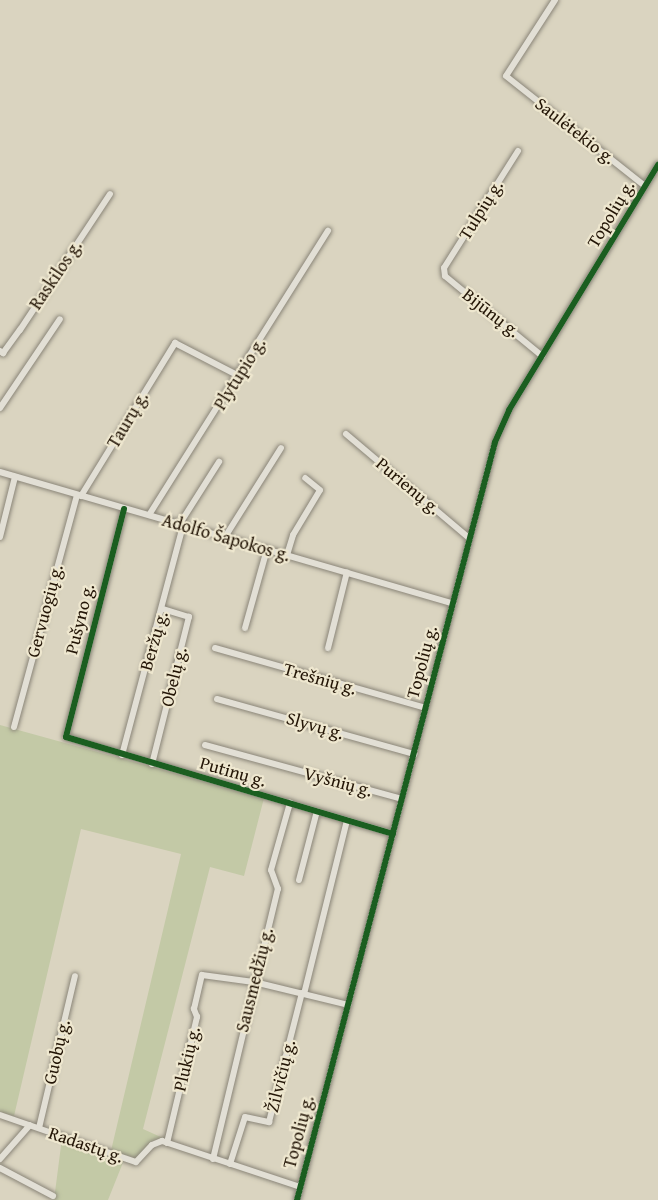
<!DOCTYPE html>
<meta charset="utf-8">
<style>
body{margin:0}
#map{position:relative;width:658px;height:1200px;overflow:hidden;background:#dad4c0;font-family:"Gentium Book Plus",serif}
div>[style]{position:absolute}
.green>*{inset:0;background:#c3c9a6}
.roads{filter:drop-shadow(0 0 2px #8a8578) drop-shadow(0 0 2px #8a8578)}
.minor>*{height:6px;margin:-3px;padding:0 3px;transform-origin:3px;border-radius:3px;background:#e2dfd5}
.cycleway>*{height:6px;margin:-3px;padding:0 3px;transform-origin:3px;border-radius:3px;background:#1b5e20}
span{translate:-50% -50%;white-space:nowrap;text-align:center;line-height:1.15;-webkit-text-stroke:4.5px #eee7cf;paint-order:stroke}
.street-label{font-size:18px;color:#231506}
</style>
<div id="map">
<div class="green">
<div style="clip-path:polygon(0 725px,264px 798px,244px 876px,210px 867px,143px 1129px,163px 1138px,151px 1141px,140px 1160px,126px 1155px,108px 1200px,54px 1200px,62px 1138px,110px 1155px,181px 854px,81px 829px,14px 1116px,0 1112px)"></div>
</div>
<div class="roads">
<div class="minor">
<div style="left:555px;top:0;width:90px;rotate:122.8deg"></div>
<div style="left:506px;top:76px;width:177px;rotate:38.4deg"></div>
<div style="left:518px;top:151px;width:138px;rotate:122.3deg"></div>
<div style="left:444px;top:268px;width:8px;rotate:83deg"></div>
<div style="left:445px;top:276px;width:126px;rotate:39.5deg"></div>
<div style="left:0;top:351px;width:4px;rotate:34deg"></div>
<div style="left:3px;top:353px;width:29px;rotate:-54deg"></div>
<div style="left:20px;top:330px;width:163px;rotate:-56.5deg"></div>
<div style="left:0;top:408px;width:107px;rotate:-56deg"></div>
<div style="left:346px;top:434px;width:161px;rotate:40.2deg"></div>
<div style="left:0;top:472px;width:472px;rotate:16.2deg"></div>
<div style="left:81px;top:496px;width:180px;rotate:-58.4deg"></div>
<div style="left:175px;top:343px;width:72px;rotate:27.3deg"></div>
<div style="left:124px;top:509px;width:235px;rotate:104.3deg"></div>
<div style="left:66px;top:737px;width:341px;rotate:16.5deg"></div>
<div style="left:149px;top:515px;width:336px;rotate:-57.8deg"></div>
<div style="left:179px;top:525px;width:75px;rotate:-57.6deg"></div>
<div style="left:0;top:537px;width:62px;rotate:-76deg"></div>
<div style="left:225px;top:537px;width:105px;rotate:-57.8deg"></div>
<div style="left:287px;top:555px;width:21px;rotate:-73deg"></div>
<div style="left:293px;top:535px;width:52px;rotate:-59deg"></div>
<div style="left:320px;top:490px;width:19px;rotate:-141deg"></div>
<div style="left:245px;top:628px;width:82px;rotate:-74.4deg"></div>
<div style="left:215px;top:648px;width:218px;rotate:15.9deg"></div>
<div style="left:328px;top:648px;width:78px;rotate:-76deg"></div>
<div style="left:217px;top:699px;width:205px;rotate:15.6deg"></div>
<div style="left:14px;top:727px;width:240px;rotate:-74.8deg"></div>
<div style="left:205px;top:745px;width:204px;rotate:15.3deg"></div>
<div style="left:122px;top:755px;width:237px;rotate:-75.1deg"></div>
<div style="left:152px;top:764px;width:152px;rotate:-75.9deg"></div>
<div style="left:189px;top:617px;width:27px;rotate:-163deg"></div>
<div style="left:299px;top:880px;width:71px;rotate:-75.4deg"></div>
<div style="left:304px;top:994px;width:179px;rotate:-76.1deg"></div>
<div style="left:0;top:1115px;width:144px;rotate:19.1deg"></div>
<div style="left:136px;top:1162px;width:23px;rotate:-47deg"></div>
<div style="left:152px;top:1145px;width:11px;rotate:-22deg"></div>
<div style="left:162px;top:1141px;width:145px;rotate:18.4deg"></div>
<div style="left:39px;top:1128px;width:156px;rotate:-76.7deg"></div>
<div style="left:167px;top:1143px;width:130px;rotate:-76.6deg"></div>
<div style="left:197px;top:1017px;width:9px;rotate:-111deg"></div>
<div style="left:194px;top:1009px;width:35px;rotate:-77deg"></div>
<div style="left:202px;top:975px;width:52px;rotate:7.7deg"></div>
<div style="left:254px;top:982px;width:97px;rotate:13.7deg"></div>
<div style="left:0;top:1159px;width:45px;rotate:-48.6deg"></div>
<div style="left:213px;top:1159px;width:278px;rotate:-76.5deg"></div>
<div style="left:278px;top:889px;width:20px;rotate:-110deg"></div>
<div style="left:271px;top:870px;width:70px;rotate:-74.2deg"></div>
<div style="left:230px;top:1164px;width:49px;rotate:-72.3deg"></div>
<div style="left:245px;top:1117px;width:25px;rotate:12deg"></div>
<div style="left:269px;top:1122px;width:133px;rotate:-75.7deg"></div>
<div style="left:0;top:1168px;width:60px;rotate:27.8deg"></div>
<div style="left:297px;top:1200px;width:783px;rotate:-75.36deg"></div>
<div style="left:495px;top:442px;width:35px;rotate:-66deg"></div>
<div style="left:509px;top:410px;width:287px;rotate:-58.7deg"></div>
</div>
</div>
<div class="cycleway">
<div style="left:124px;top:509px;width:235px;rotate:104.3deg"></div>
<div style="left:66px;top:737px;width:341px;rotate:16.5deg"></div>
<div style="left:297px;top:1200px;width:783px;rotate:-75.36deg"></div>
<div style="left:495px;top:442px;width:35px;rotate:-66deg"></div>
<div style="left:509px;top:410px;width:287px;rotate:-58.7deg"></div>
</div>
<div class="street-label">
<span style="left:575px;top:131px;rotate:38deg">Saulėtekio g.</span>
<span style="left:481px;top:210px;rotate:-58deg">Tulpių g.</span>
<span style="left:611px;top:214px;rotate:-59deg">Topolių g.</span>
<span style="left:56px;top:275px;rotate:-56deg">Raskilos g.</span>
<span style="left:491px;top:313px;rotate:38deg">Bijūnų g.</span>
<span style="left:240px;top:374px;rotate:-58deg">Plytupio g.</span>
<span style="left:128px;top:420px;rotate:-59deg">Taurų g.</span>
<span style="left:408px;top:486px;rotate:40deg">Purienų g.</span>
<span style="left:226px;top:538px;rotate:16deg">Adolfo Šapokos g.</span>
<span style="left:45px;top:611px;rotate:-75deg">Gervuogių g.</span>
<span style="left:80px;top:619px;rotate:-76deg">Pušyno g.</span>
<span style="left:154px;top:641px;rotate:-74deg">Beržų g.</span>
<span style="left:422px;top:662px;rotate:-75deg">Topolių g.</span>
<span style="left:174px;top:677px;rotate:-76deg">Obelų g.</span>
<span style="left:320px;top:679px;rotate:16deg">Trešnių g.</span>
<span style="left:315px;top:726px;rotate:16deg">Slyvų g.</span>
<span style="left:233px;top:772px;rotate:16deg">Putinų g.</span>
<span style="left:338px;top:782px;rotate:15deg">Vyšnių g.</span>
<span style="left:255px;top:980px;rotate:-76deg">Sausmedžių g.</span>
<span style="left:57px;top:1052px;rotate:-77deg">Guobų g.</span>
<span style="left:187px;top:1059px;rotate:-77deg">Plukių g.</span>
<span style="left:281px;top:1076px;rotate:-76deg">Žilvičių g.</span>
<span style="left:299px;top:1132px;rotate:-75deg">Topolių g.</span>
<span style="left:86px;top:1145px;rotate:19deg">Radastų g.</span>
</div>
</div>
